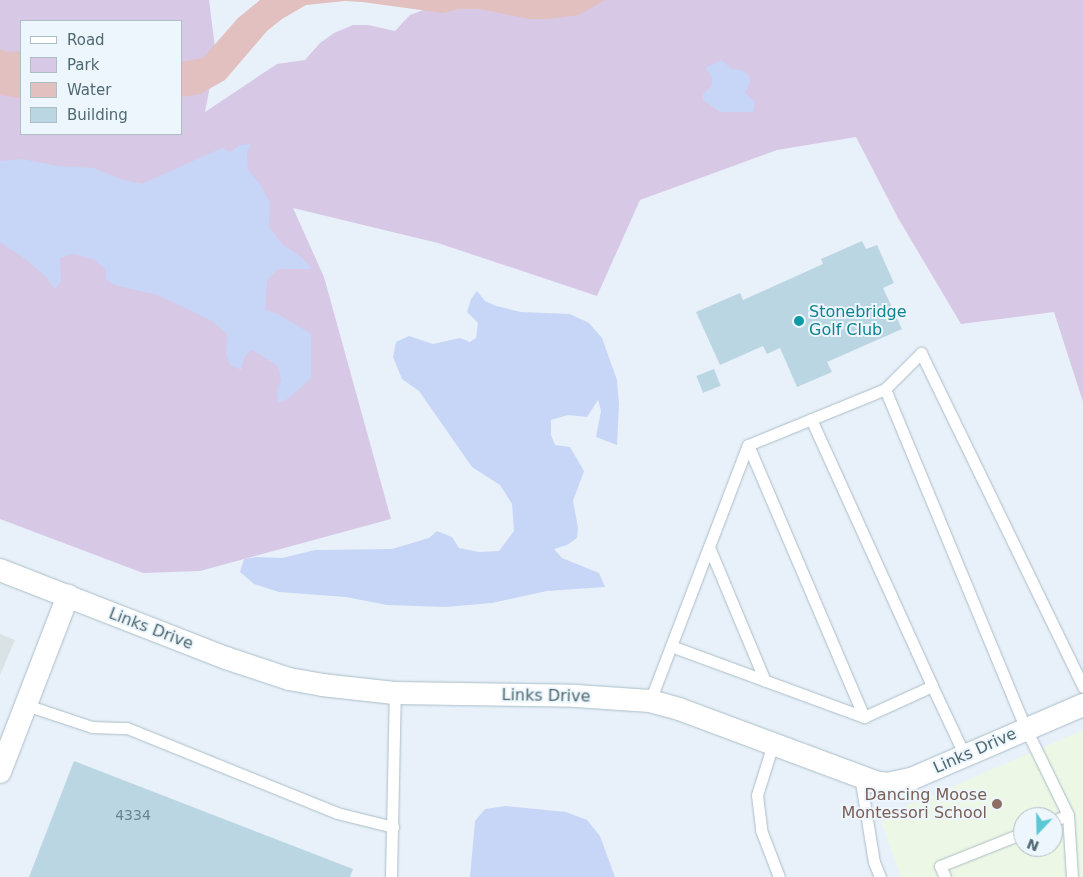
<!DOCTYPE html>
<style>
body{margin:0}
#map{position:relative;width:1083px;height:877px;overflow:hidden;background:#e8f1fa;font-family:"DejaVu Sans",sans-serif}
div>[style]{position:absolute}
.industrial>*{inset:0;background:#dbe2e6}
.education>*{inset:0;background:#edf7e5}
.green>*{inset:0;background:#d7c8e6}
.sand>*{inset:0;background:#c7d6f6}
.water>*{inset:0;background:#e2c0bf}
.building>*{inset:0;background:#bad6e3;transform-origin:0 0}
.roads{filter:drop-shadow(0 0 1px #aabdc6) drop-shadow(0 0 1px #aabdc6)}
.service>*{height:11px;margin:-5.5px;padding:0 5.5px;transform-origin:5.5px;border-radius:5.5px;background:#fff}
.minor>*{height:22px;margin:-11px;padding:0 11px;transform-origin:11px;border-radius:11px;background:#fff}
.dots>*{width:14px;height:14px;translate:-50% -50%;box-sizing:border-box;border:2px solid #eef6fd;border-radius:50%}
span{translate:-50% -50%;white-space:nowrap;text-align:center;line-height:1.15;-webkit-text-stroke:4px #eef6fd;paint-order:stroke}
.number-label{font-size:14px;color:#6a848e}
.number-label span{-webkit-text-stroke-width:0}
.culture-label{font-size:16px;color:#0d838f}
.left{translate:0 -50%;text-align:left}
.street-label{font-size:16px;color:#4f6971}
.education-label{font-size:16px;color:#785e54}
.right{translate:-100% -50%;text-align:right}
.legend{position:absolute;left:20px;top:20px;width:162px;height:115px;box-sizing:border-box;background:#eef6fd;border:1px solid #aebec5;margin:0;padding:6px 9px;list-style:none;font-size:15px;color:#4f6971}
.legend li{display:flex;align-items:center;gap:10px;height:25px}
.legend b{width:25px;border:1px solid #aebec5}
.north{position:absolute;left:1013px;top:807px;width:50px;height:50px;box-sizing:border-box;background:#eef6fd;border:1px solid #aebec5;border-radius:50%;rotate:201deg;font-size:14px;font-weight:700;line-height:20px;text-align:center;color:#4f6971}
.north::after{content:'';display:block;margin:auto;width:18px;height:22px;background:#5bc8d6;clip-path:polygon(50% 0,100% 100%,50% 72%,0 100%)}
</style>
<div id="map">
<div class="industrial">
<div style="clip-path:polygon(0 634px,15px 640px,0 675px)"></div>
</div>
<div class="education">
<div style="clip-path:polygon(evenodd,1083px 730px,1083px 877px,901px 877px,882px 824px,887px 813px,922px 800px,1083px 730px,1023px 817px,1053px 817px,1053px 847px,1023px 847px,1023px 817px)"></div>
</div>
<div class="green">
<div style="clip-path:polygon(evenodd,0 0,209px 0,216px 55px,205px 112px,277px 64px,305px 60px,320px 43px,334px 33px,353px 25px,368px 25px,395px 31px,410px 15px,450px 0,1083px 0,1083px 402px,1054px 312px,961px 324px,898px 218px,856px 137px,777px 150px,640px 200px,597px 296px,438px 243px,293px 208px,324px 277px,391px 519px,200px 571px,143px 573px,0 519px,0 0,21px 21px,181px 21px,181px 134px,21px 134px,21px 21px)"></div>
</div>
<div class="sand">
<div style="clip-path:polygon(721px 60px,732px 69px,742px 70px,749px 76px,750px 83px,745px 93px,755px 102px,753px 112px,720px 112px,703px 100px,703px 94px,712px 86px,712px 77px,706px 70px,707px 67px)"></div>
<div style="clip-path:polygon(251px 144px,247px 153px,248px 170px,260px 184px,270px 203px,269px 227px,283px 245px,301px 257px,312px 269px,278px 269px,267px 280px,265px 310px,278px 314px,311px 334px,311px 378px,289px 398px,278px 403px,277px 390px,281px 380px,278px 366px,252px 350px,244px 357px,241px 370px,230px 365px,226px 355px,227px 334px,212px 321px,158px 295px,114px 285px,106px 279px,105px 268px,92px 259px,74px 254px,60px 258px,61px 282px,55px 289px,44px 275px,24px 258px,0 242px,0 161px,22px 159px,57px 166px,94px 168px,120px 179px,142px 184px,222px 148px,230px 152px,240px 145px)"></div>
<div style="clip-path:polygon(477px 291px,485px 301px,496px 306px,521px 312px,570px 314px,589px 323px,602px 338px,617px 380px,619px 404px,617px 445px,596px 437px,601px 411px,598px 400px,587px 417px,568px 415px,551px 420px,551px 435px,555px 445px,570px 447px,584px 471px,573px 501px,578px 528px,577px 538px,567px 545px,554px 549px,562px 558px,599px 573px,605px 587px,547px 591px,492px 603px,445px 607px,387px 605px,346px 597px,279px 592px,254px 584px,240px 572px,244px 559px,256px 557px,282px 558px,315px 550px,392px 549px,429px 538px,437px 531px,452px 537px,459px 548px,479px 552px,499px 551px,514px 531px,512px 504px,500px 485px,472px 467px,419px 391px,402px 379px,393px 357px,396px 342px,409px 336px,433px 344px,460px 338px,470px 342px,476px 338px,478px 323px,467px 312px,471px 299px)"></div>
<div style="clip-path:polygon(506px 806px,566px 812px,587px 820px,600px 836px,615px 877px,470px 877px,475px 821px,485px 809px)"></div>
</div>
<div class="water">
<div style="clip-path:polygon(260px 0,605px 0,579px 15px,547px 19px,530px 19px,479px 9px,459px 9px,443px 13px,362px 2px,345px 1px,306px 5px,282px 19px,267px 31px,225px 80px,200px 94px,181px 97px,181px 62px,203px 58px,238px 18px)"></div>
<div style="clip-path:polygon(0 49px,8px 52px,21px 51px,21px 98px,0 95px)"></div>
</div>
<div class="building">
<div style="clip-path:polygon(862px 241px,866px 249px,877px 245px,894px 283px,883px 288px,902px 329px,827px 362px,832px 372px,797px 387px,780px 348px,767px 354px,763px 346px,720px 365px,696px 312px,740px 293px,743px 300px,823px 264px,821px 259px)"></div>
<div style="left:714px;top:369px;width:18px;height:19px;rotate:68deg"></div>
<div style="clip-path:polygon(74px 761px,353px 869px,350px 877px,29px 877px)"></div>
</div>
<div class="roads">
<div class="service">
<div style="left:885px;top:389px;width:368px;rotate:67.5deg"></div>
<div style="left:1026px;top:729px;width:96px;rotate:64deg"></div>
<div style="left:1068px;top:815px;width:62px;rotate:86.3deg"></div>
<div style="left:811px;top:419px;width:293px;rotate:65.6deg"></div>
<div style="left:748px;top:445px;width:296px;rotate:66.9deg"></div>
<div style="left:709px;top:547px;width:145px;rotate:67.3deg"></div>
<div style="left:671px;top:646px;width:206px;rotate:20.2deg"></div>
<div style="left:864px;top:717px;width:75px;rotate:-24.5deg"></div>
<div style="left:932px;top:686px;width:77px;rotate:64.8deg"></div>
<div style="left:650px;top:701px;width:274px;rotate:-69.1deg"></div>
<div style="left:748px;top:445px;width:148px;rotate:-22.2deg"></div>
<div style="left:885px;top:389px;width:51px;rotate:-45deg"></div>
<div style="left:921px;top:353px;width:371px;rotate:64.1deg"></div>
<div style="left:26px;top:705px;width:70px;rotate:18.4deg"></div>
<div style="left:92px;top:727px;width:35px;rotate:2deg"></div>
<div style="left:127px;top:728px;width:227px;rotate:22deg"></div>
<div style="left:337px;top:813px;width:58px;rotate:14deg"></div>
<div style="left:773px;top:744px;width:53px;rotate:107.4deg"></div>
<div style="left:757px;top:795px;width:35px;rotate:83deg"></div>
<div style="left:761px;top:830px;width:50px;rotate:69deg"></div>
<div style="left:860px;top:776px;width:87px;rotate:80.8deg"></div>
<div style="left:874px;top:862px;width:16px;rotate:68deg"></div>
<div style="left:1053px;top:821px;width:16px;rotate:-22deg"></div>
<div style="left:391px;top:877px;width:184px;rotate:-88.8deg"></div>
<div style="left:945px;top:877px;width:12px;rotate:-114deg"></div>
<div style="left:940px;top:866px;width:89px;rotate:-21.7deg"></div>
</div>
<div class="minor">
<div style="left:0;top:570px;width:243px;rotate:21.3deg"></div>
<div style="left:226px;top:658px;width:66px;rotate:18.4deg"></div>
<div style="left:289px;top:679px;width:34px;rotate:10deg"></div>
<div style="left:322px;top:685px;width:73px;rotate:6.3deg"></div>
<div style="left:395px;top:693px;width:181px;rotate:0.9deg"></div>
<div style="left:576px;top:696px;width:74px;rotate:3.9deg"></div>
<div style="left:650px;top:701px;width:30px;rotate:15deg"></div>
<div style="left:679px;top:709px;width:209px;rotate:20.4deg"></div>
<div style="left:875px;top:782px;width:12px;rotate:9deg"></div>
<div style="left:887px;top:784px;width:25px;rotate:-12deg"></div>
<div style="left:911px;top:779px;width:187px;rotate:-23.3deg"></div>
<div style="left:0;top:772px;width:189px;rotate:-68.9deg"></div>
</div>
</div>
<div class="dots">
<div style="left:799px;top:321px;background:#0f9aa8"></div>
<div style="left:997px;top:804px;background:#8d6e63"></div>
</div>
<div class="number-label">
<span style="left:133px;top:815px">4334</span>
</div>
<div class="culture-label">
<span class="left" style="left:809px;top:321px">Stonebridge<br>Golf Club</span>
</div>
<div class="street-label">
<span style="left:151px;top:629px;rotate:21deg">Links Drive</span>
<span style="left:546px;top:696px;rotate:1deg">Links Drive</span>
<span style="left:975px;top:751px;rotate:-24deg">Links Drive</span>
</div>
<div class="education-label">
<span class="right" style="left:987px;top:804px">Dancing Moose<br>Montessori School</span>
</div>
<ul class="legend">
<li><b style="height:6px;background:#fff"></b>Road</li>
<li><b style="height:14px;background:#d7c8e6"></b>Park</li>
<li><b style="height:14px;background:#e2c0bf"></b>Water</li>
<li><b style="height:14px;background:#bad6e3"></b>Building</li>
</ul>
<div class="north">N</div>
</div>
